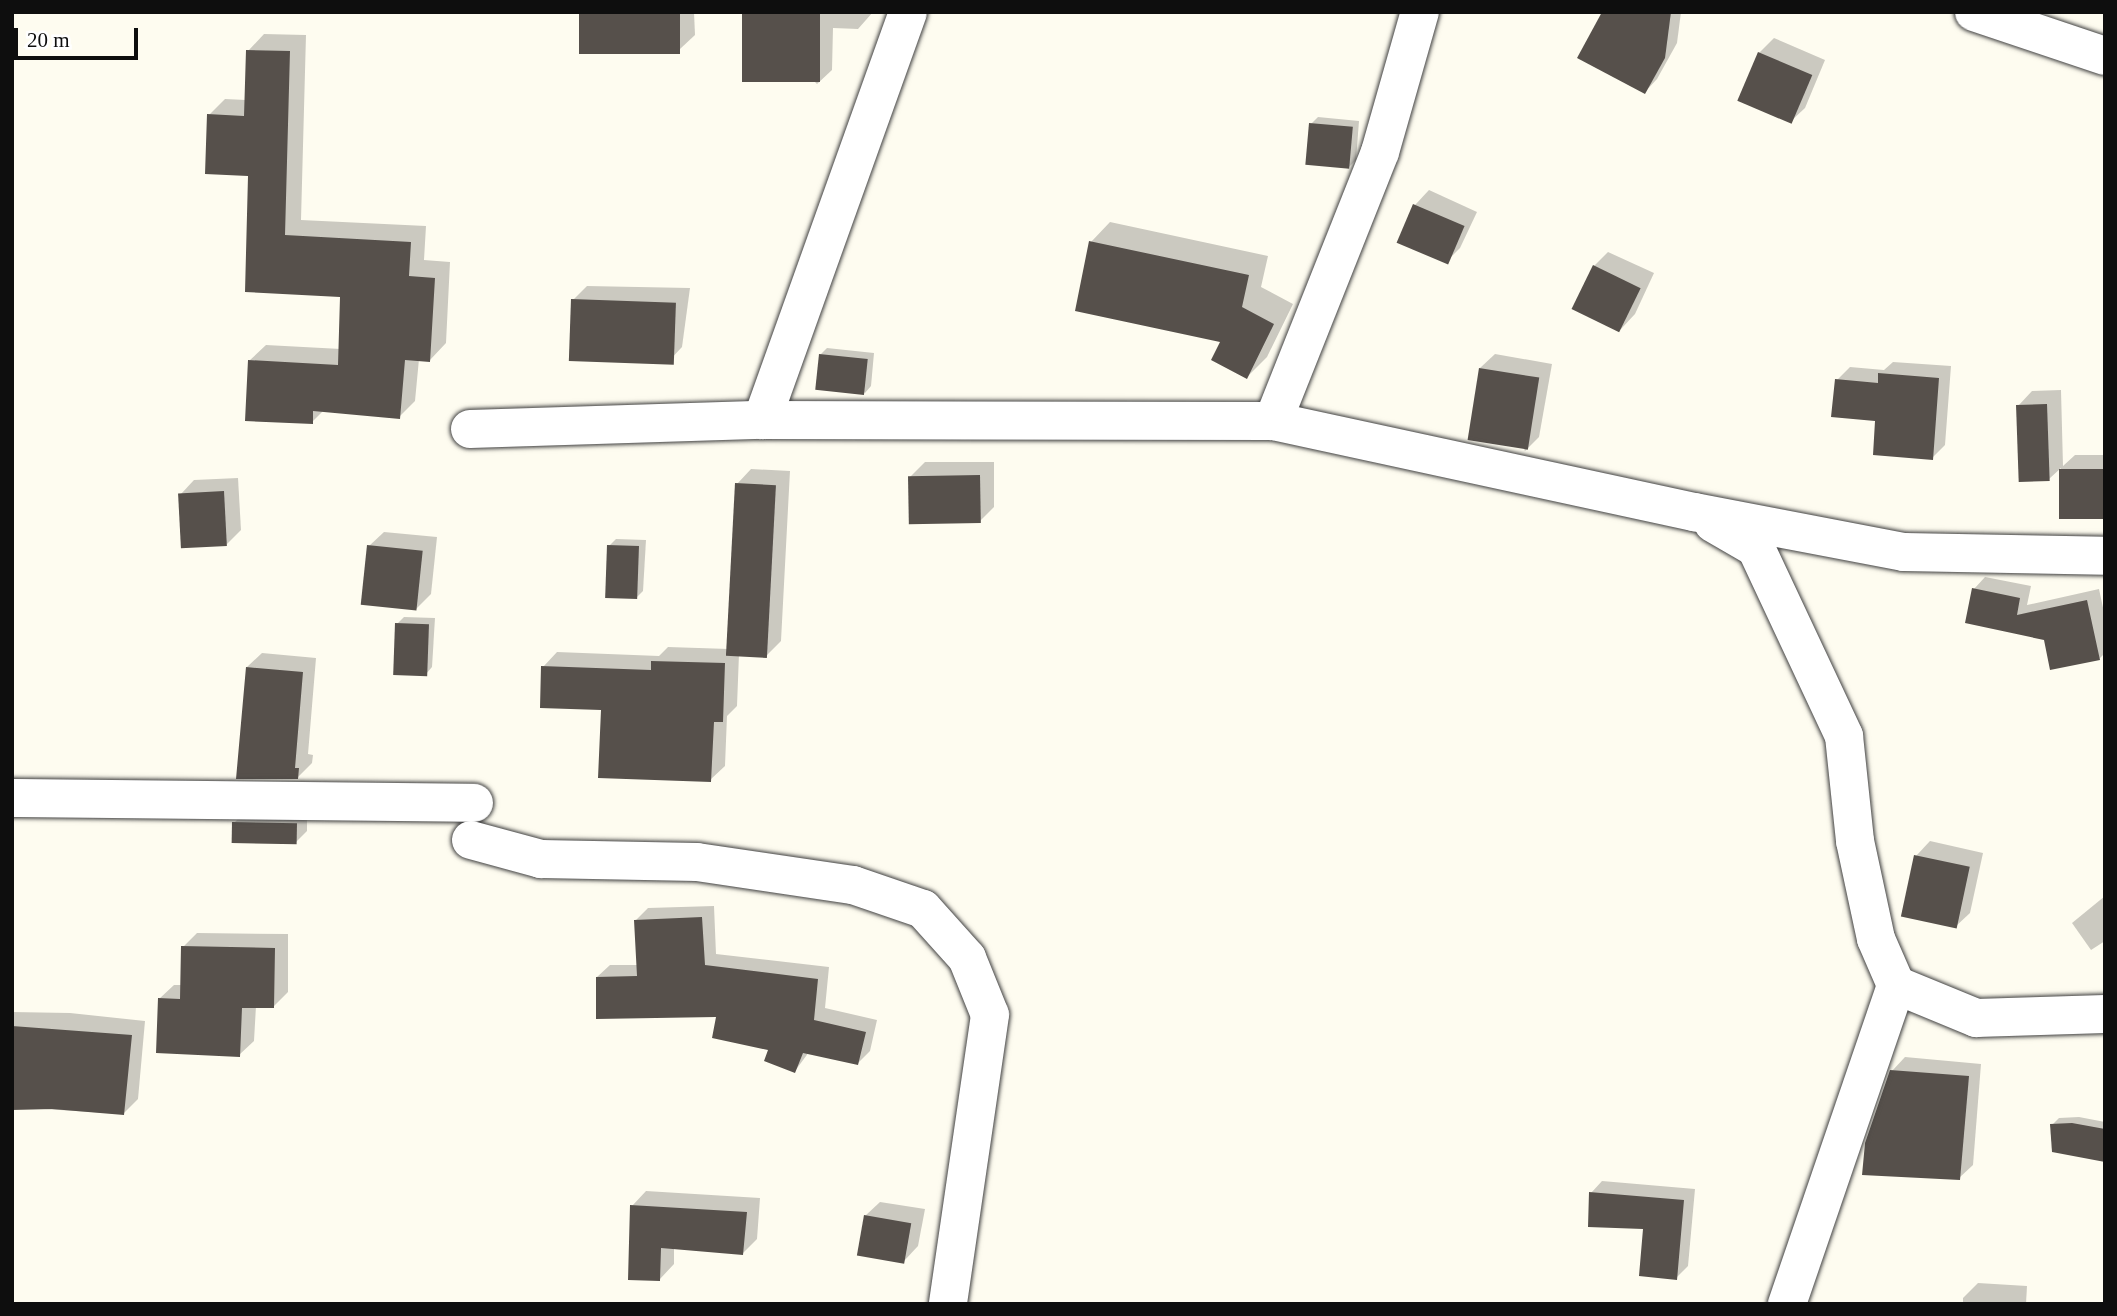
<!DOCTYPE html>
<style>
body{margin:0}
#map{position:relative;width:2117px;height:1316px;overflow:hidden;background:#fefcf0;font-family:"Times New Roman",serif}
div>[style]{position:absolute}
.shadow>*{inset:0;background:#0003}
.building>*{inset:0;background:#56504b;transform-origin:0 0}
.roads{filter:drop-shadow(0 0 2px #414141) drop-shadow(0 0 2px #414141)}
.street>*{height:38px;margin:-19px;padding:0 19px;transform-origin:19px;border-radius:19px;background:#fff}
span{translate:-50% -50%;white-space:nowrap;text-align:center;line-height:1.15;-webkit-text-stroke:7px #fff;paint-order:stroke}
.frame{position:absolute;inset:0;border:14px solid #0e0e0e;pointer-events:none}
.scale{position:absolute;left:14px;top:28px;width:124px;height:32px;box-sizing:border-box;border:4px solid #0e0e0e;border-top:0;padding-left:9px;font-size:21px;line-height:24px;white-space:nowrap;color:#0e0e0e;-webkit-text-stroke:5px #fff;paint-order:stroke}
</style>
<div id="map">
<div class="shadow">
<div style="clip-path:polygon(581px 12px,694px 12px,695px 35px,680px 49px)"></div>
<div style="clip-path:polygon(744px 12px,873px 12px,858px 29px,833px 28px,832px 70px,817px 84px)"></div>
<div style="clip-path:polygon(1604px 12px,1681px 12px,1677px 43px,1657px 79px,1645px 92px)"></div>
<div style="clip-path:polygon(264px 34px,306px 35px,301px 220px,426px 226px,424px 260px,450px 262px,446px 343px,430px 360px,419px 359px,415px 401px,399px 417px,324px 410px,312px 422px,249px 361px,266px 345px,341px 349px,342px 295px,247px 290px,250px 175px,209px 115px,225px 99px,246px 100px,248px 51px)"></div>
<div style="clip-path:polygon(1774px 38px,1825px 60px,1805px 108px,1790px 122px,1759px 53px)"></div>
<div style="clip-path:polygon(1318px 117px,1359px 121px,1356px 160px,1349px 167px,1311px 124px)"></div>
<div style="clip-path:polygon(1429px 190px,1477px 212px,1460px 248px,1446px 262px,1398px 241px,1415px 205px)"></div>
<div style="clip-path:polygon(1110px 222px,1268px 256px,1261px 287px,1293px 304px,1267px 357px,1247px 377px,1222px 341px,1091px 242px)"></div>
<div style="clip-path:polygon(1608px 252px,1654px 273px,1635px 314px,1621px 329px,1594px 266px)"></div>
<div style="clip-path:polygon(587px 286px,690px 288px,682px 347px,668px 362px,573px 300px)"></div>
<div style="clip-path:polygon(827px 348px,874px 353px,871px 386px,865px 393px,820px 355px)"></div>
<div style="clip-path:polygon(1495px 354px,1552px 364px,1539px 437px,1525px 451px,1480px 368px)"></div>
<div style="clip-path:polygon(1893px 362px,1951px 366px,1945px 445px,1932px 458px,1837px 380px,1850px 367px,1884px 370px)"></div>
<div style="clip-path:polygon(2061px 390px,2063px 466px,2075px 455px,2105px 455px,2105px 518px,2060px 518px,2061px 468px,2049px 479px,2018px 406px,2032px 391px)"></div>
<div style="clip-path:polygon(925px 462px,994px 462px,994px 507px,980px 521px,910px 477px)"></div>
<div style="clip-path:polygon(751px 469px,790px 471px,781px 641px,766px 656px,739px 654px,737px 706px,727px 716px,725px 766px,710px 780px,543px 667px,557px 652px,659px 656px,668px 647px,729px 649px,737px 484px)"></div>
<div style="clip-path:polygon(238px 478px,241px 530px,226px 545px,180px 495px,194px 480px)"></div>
<div style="clip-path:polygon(384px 532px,437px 537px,431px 594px,416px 609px,369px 546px)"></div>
<div style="clip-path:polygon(616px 539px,646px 540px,643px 591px,636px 598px,609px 546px)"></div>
<div style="clip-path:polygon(1985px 577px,2031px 586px,2027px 605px,2099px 589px,2105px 617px,2105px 653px,2099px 659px,2045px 639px,1974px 589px)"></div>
<div style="clip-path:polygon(404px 617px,435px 618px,432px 667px,426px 674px,397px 624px)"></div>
<div style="clip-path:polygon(262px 653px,316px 658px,308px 754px,313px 755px,312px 763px,298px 777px,247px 667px)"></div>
<div style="clip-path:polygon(245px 812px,307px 813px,307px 831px,296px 842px,234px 823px)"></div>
<div style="clip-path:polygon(1930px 841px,1983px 853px,1970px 913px,1955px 927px,1916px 856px)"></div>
<div style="clip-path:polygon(2105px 896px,2105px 941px,2091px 950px,2072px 923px)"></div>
<div style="clip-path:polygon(714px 906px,716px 954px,829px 967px,825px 1008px,877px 1020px,870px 1051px,858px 1063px,809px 1052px,795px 1071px,771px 1048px,718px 1015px,597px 977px,610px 965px,638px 965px,636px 920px,648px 908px)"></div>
<div style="clip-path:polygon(197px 933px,288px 934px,288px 992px,273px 1007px,256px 1006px,254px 1041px,239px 1055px,159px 999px,174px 985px,182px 985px,183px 947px)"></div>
<div style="clip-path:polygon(12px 1012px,70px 1013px,145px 1021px,138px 1099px,123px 1114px,12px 1107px)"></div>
<div style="clip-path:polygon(1905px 1057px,1981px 1064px,1973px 1165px,1959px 1178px,1892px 1071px)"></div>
<div style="clip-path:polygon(2079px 1117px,2105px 1122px,2105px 1161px,2052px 1125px,2059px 1118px)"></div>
<div style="clip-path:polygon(1602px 1181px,1695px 1189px,1688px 1266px,1676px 1278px,1645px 1227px,1591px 1193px)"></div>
<div style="clip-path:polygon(646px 1191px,760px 1198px,757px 1239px,743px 1253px,674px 1247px,674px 1264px,660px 1279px,632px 1206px)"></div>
<div style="clip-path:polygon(880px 1202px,925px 1209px,918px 1246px,904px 1261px,865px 1216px)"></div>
<div style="clip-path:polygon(1978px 1283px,2027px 1286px,2026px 1304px,1963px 1304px,1963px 1298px)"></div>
</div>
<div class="building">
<div style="left:579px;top:12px;width:101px;height:42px"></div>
<div style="left:742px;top:12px;width:78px;height:70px"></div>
<div style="clip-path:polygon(1602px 12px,1671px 12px,1665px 58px,1645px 94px,1577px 58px)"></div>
<div style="clip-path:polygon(246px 50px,290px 51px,285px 235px,411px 242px,409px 276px,435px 278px,430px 362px,405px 360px,400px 419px,313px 411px,313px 424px,245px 421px,248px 360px,338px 365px,340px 297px,245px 292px,248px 176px,205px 174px,207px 114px,244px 116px)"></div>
<div style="left:1758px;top:52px;width:59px;height:53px;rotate:23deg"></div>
<div style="left:1309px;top:123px;width:44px;height:42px;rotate:5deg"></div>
<div style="left:1413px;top:204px;width:56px;height:42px;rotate:23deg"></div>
<div style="clip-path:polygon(1089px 241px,1249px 275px,1242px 307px,1274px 324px,1247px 379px,1211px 360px,1220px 342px,1075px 311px)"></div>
<div style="left:1593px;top:265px;width:53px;height:49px;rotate:26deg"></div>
<div style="left:571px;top:299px;width:105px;height:62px;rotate:2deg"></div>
<div style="left:819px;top:354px;width:49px;height:36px;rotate:6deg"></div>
<div style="left:1479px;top:368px;width:61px;height:73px;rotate:9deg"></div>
<div style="clip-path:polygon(1878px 373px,1939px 378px,1933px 460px,1873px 455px,1875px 421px,1831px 417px,1835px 379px,1878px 383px)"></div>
<div style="left:2047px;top:404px;width:77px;height:31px;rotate:88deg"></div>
<div style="left:2059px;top:469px;width:46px;height:50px"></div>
<div style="left:980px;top:475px;width:48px;height:72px;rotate:89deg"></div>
<div style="left:735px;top:483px;width:41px;height:173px;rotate:3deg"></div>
<div style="left:224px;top:491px;width:55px;height:46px;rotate:87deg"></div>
<div style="left:367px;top:545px;width:56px;height:60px;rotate:6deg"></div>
<div style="left:607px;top:545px;width:32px;height:53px;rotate:2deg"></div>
<div style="clip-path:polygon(1972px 588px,2020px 598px,2017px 615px,2087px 600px,2100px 660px,2050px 670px,2044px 640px,1965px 623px)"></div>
<div style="left:395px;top:623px;width:34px;height:52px;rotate:2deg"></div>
<div style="clip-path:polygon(651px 661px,725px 663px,723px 722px,714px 722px,711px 782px,598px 778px,601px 710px,540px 708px,541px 666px,651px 670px)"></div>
<div style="clip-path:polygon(246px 667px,303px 672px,295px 768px,299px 768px,298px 779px,236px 779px)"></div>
<div style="left:232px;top:822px;width:65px;height:21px;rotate:1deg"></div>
<div style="left:1914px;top:855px;width:57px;height:63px;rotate:12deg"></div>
<div style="clip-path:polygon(702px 917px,705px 965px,818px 979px,814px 1020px,866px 1032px,858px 1065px,803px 1053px,795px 1073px,764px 1061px,768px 1050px,712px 1038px,716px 1017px,596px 1019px,596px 977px,637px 976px,634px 920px)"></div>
<div style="clip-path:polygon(181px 946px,275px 948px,274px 1008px,242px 1008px,240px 1057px,156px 1053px,158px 998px,180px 999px)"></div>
<div style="clip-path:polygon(12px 1026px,132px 1035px,124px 1115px,52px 1109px,12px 1110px)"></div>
<div style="clip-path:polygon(1890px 1070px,1969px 1076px,1960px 1180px,1862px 1175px,1865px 1143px)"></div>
<div style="clip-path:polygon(2072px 1123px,2105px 1129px,2105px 1162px,2052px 1152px,2050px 1124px)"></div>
<div style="clip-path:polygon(1589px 1192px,1684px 1200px,1677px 1280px,1639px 1276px,1643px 1229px,1588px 1227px)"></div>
<div style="clip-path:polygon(630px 1205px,747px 1212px,743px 1255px,661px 1248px,660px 1281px,628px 1280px)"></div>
<div style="left:864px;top:1215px;width:48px;height:41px;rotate:10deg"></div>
</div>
<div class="roads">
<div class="street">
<div style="left:1974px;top:12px;width:138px;rotate:18.6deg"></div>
<div style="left:762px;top:420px;width:433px;rotate:-70.3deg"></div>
<div style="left:1273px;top:421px;width:289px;rotate:-68.3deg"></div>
<div style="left:1380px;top:152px;width:146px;rotate:-74.1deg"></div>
<div style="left:470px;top:429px;width:292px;rotate:-1.8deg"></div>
<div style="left:762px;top:420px;width:511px;rotate:0.11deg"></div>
<div style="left:1273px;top:421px;width:431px;rotate:12.2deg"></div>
<div style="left:1694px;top:512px;width:214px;rotate:10.8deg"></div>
<div style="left:1904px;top:552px;width:201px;rotate:1.1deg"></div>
<div style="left:1713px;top:523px;width:50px;rotate:30.2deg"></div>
<div style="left:1756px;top:548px;width:208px;rotate:64.9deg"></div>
<div style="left:1844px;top:736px;width:106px;rotate:84deg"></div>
<div style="left:1855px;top:841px;width:100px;rotate:77.9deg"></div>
<div style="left:1876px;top:939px;width:50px;rotate:66.5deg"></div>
<div style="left:1896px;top:985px;width:87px;rotate:22.4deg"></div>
<div style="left:1976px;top:1018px;width:129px;rotate:-1.8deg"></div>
<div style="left:12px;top:798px;width:462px;rotate:0.6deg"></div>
<div style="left:471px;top:840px;width:73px;rotate:15.2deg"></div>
<div style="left:541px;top:859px;width:156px;rotate:1.1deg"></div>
<div style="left:697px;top:862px;width:158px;rotate:8.4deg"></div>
<div style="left:853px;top:885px;width:74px;rotate:18.9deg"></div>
<div style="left:923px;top:909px;width:66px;rotate:48.1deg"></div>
<div style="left:967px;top:958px;width:61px;rotate:68deg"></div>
<div style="left:990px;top:1015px;width:292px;rotate:98.3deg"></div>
<div style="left:1787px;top:1304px;width:337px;rotate:-71.1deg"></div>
</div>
</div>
<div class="frame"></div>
<div class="scale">20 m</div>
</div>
